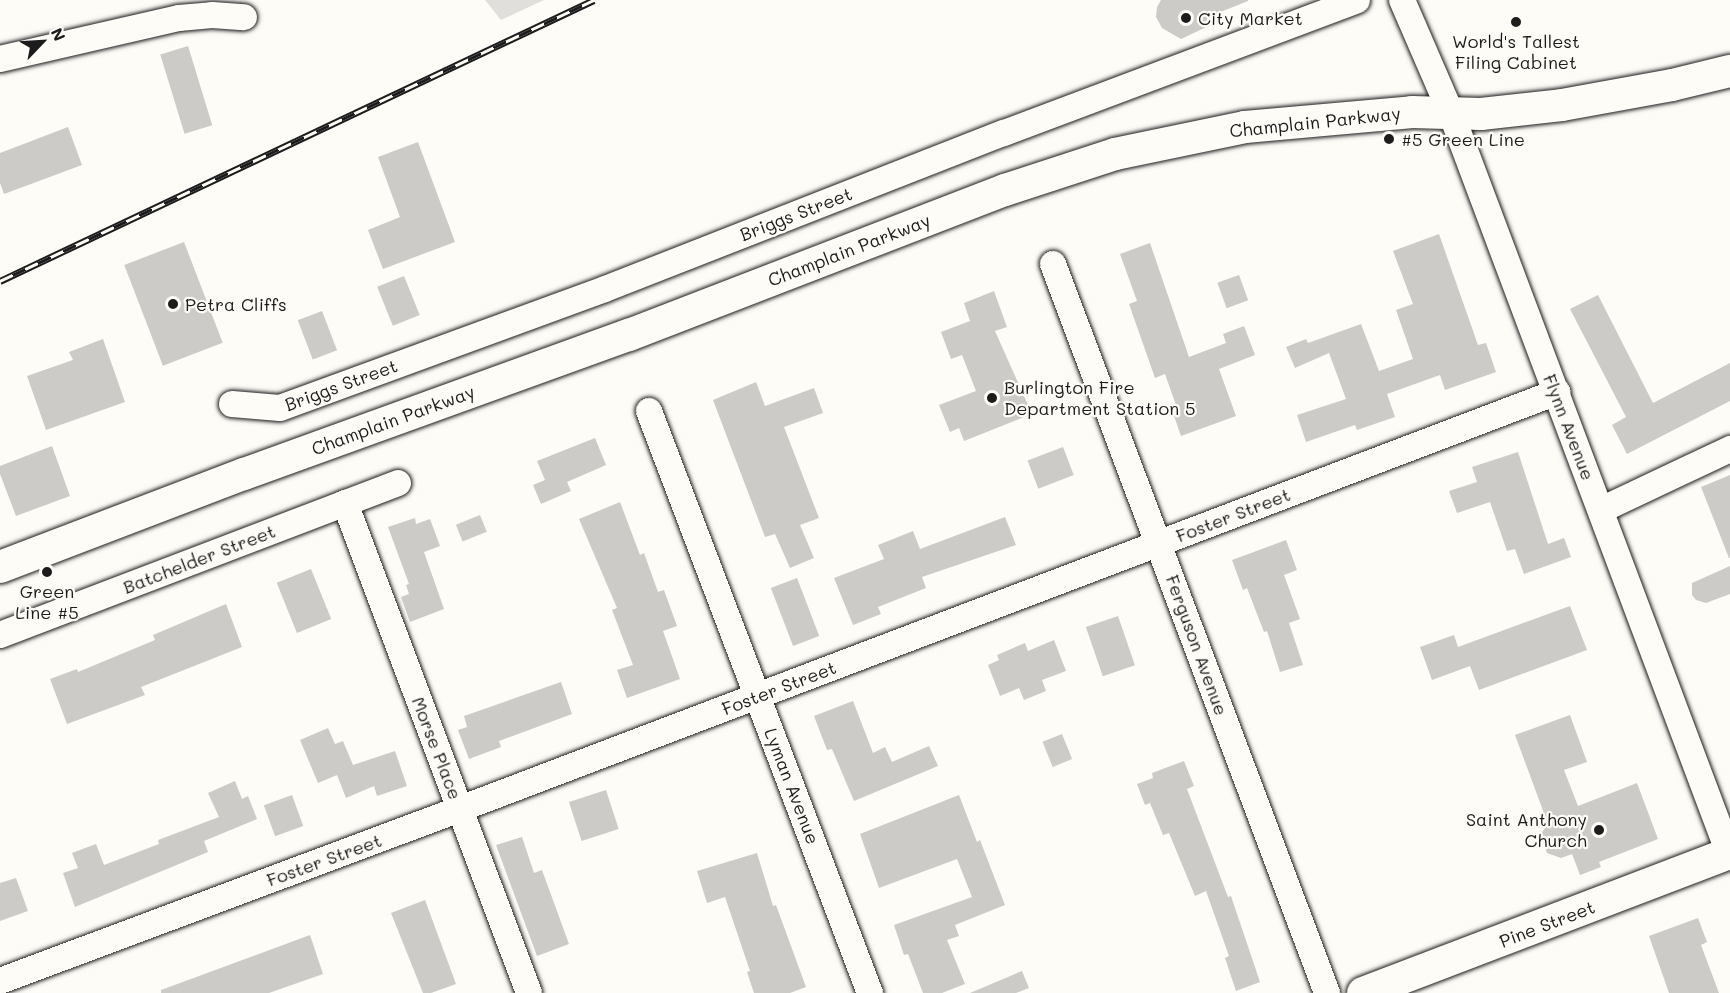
<!DOCTYPE html>
<style>
body{margin:0}
#map{position:relative;width:1730px;height:993px;overflow:hidden;background:#fdfcf7;font-family:Mali,sans-serif}
div>[style]{position:absolute}
.green>*{inset:0;background:#e0dfdb}
.building>*{inset:0;background:#cccbc8;transform-origin:0 0}
.roads{filter:drop-shadow(0 0 2px #1c1c1c) drop-shadow(0 0 2px #1c1c1c)}
.minor>*{height:26px;margin:-13px;padding:0 13px;transform-origin:13px;border-radius:13px;background:#fdfcf7}
.major>*{height:32px;margin:-16px;padding:0 16px;transform-origin:16px;border-radius:16px;background:#fdfcf7}
.rail>*{height:7px;margin-top:-3.5px;transform-origin:0;background:repeating-linear-gradient(90deg,#fdfcf7 0 14px,#1c1c1c 0 28px);box-sizing:border-box;border-block:2px solid #1c1c1c}
.dots>*{width:16px;height:16px;translate:-50% -50%;box-sizing:border-box;border:3px solid #fdfcf7;border-radius:50%}
span{translate:-50% -50%;white-space:nowrap;text-align:center;line-height:1.15;-webkit-text-stroke:4.5px #fdfcf7;paint-order:stroke}
.poi-label{font-size:18px;color:#1c1c1c}
.left{translate:0 -50%;text-align:left}
.right{translate:-100% -50%;text-align:right}
.street-label{font-size:18px;color:#1c1c1c}
.north{position:absolute;left:12px;top:12px;width:60px;height:60px;-webkit-text-stroke:4px #fdfcf7;paint-order:stroke;rotate:65deg;font-size:16px;font-weight:700;line-height:24px;text-align:center;color:#1c1c1c}
.north::after{content:'';display:block;margin:auto;width:21px;height:27px;background:#1c1c1c;clip-path:polygon(50% 0,100% 100%,50% 72%,0 100%)}
</style>
<div id="map">
<div class="green">
<div style="clip-path:polygon(485px 0,544px 0,501px 20px)"></div>
</div>
<div class="building">
<div style="clip-path:polygon(1161px 0,1248px 0,1248px 1px,1213px 15px,1217px 22px,1181px 39px,1162px 28px,1156px 17px,1157px 7px)"></div>
<div style="left:188px;top:46px;width:83px;height:29px;rotate:73deg"></div>
<div style="clip-path:polygon(68px 127px,82px 165px,4px 194px,0 183px,0 153px)"></div>
<div style="clip-path:polygon(418px 142px,455px 242px,383px 269px,368px 230px,400px 217px,378px 157px)"></div>
<div style="clip-path:polygon(1439px 234px,1478px 345px,1486px 343px,1496px 372px,1445px 390px,1440px 375px,1387px 394px,1395px 417px,1357px 430px,1355px 425px,1306px 442px,1297px 415px,1346px 399px,1329px 353px,1295px 368px,1286px 347px,1306px 339px,1308px 343px,1361px 324px,1379px 371px,1413px 359px,1396px 310px,1413px 304px,1393px 251px)"></div>
<div style="left:184px;top:242px;width:108px;height:64px;rotate:69deg"></div>
<div style="clip-path:polygon(1150px 243px,1189px 357px,1226px 343px,1223px 334px,1244px 326px,1255px 355px,1219px 369px,1236px 416px,1181px 436px,1172px 410px,1177px 408px,1165px 374px,1155px 378px,1129px 304px,1137px 301px,1120px 254px)"></div>
<div style="left:1239px;top:275px;width:27px;height:23px;rotate:70deg"></div>
<div style="left:404px;top:276px;width:42px;height:29px;rotate:68deg"></div>
<div style="clip-path:polygon(994px 291px,1007px 327px,995px 331px,1032px 414px,964px 441px,959px 428px,950px 432px,939px 405px,976px 391px,962px 355px,951px 359px,941px 332px,970px 321px,964px 303px)"></div>
<div style="clip-path:polygon(1598px 295px,1653px 403px,1730px 363px,1730px 401px,1627px 454px,1612px 425px,1626px 417px,1570px 309px)"></div>
<div style="left:322px;top:311px;width:42px;height:26px;rotate:69deg"></div>
<div style="clip-path:polygon(103px 339px,125px 402px,46px 430px,27px 376px,73px 360px,69px 352px)"></div>
<div style="clip-path:polygon(756px 382px,765px 406px,814px 388px,823px 413px,784px 427px,819px 518px,800px 525px,814px 558px,790px 568px,775px 534px,765px 537px,713px 400px)"></div>
<div style="clip-path:polygon(595px 438px,606px 465px,567px 482px,571px 491px,541px 504px,533px 485px,545px 480px,537px 461px)"></div>
<div style="clip-path:polygon(52px 446px,70px 496px,16px 516px,0 474px,0 466px)"></div>
<div style="left:1063px;top:447px;width:30px;height:38px;rotate:69deg"></div>
<div style="clip-path:polygon(1518px 452px,1548px 544px,1564px 538px,1571px 557px,1524px 574px,1515px 549px,1507px 551px,1490px 502px,1457px 513px,1449px 491px,1477px 482px,1472px 467px)"></div>
<div style="clip-path:polygon(1730px 475px,1730px 558px,1729px 558px,1701px 487px)"></div>
<div style="clip-path:polygon(620px 502px,640px 555px,644px 553px,658px 592px,664px 590px,677px 626px,663px 631px,680px 679px,627px 698px,617px 670px,633px 665px,612px 610px,617px 608px,579px 519px)"></div>
<div style="left:480px;top:515px;width:18px;height:26px;rotate:68deg"></div>
<div style="clip-path:polygon(1005px 517px,1016px 545px,922px 577px,926px 588px,878px 607px,881px 614px,853px 625px,834px 578px,884px 559px,878px 545px,913px 531px,920px 549px)"></div>
<div style="clip-path:polygon(415px 518px,416px 524px,430px 519px,440px 546px,424px 552px,444px 609px,410px 622px,401px 597px,409px 594px,406px 585px,409px 584px,388px 527px)"></div>
<div style="clip-path:polygon(1286px 540px,1297px 570px,1284px 575px,1300px 619px,1289px 623px,1303px 665px,1280px 672px,1267px 631px,1264px 632px,1247px 588px,1243px 590px,1232px 560px)"></div>
<div style="clip-path:polygon(1730px 566px,1730px 594px,1706px 603px,1696px 600px,1692px 595px,1692px 583px)"></div>
<div style="left:311px;top:569px;width:54px;height:37px;rotate:68deg"></div>
<div style="left:797px;top:578px;width:62px;height:28px;rotate:69deg"></div>
<div style="clip-path:polygon(226px 604px,242px 647px,141px 687px,145px 695px,67px 724px,50px 679px,77px 669px,78px 672px,155px 640px,153px 635px)"></div>
<div style="clip-path:polygon(1570px 606px,1587px 650px,1479px 690px,1470px 666px,1432px 680px,1420px 647px,1454px 635px,1458px 647px)"></div>
<div style="left:1118px;top:616px;width:52px;height:34px;rotate:71deg"></div>
<div style="clip-path:polygon(1054px 640px,1066px 671px,1042px 680px,1046px 691px,1024px 700px,1019px 688px,1000px 696px,988px 665px,999px 660px,997px 655px,1025px 643px,1028px 651px)"></div>
<div style="clip-path:polygon(561px 682px,572px 714px,499px 741px,501px 747px,469px 759px,458px 730px,467px 727px,464px 716px)"></div>
<div style="clip-path:polygon(853px 701px,873px 753px,885px 747px,892px 762px,929px 746px,938px 766px,854px 801px,832px 749px,827px 750px,814px 716px)"></div>
<div style="clip-path:polygon(1570px 715px,1587px 762px,1564px 770px,1578px 806px,1637px 783px,1658px 839px,1599px 862px,1601px 867px,1580px 875px,1572px 854px,1561px 858px,1547px 853px,1540px 835px,1548px 824px,1515px 735px)"></div>
<div style="clip-path:polygon(328px 728px,335px 744px,343px 741px,353px 765px,395px 751px,407px 786px,377px 796px,374px 786px,346px 798px,337px 775px,318px 783px,300px 740px)"></div>
<div style="left:1062px;top:734px;width:27px;height:21px;rotate:68deg"></div>
<div style="clip-path:polygon(1184px 761px,1194px 786px,1187px 789px,1228px 897px,1231px 896px,1260px 982px,1236px 991px,1225px 958px,1229px 956px,1206px 891px,1195px 896px,1169px 833px,1163px 835px,1150px 803px,1145px 805px,1137px 784px,1153px 778px,1152px 773px)"></div>
<div style="clip-path:polygon(235px 781px,242px 799px,248px 796px,257px 819px,204px 841px,208px 852px,75px 907px,63px 873px,78px 868px,72px 853px,96px 844px,104px 865px,159px 844px,158px 840px,219px 817px,208px 793px)"></div>
<div style="left:606px;top:790px;width:41px;height:39px;rotate:72deg"></div>
<div style="left:292px;top:795px;width:33px;height:30px;rotate:70deg"></div>
<div style="clip-path:polygon(959px 795px,977px 842px,980px 840px,1005px 905px,955px 925px,959px 936px,947px 940px,965px 984px,942px 993px,923px 993px,908px 954px,904px 955px,894px 925px,972px 897px,957px 859px,879px 888px,860px 834px)"></div>
<div style="clip-path:polygon(522px 837px,534px 873px,542px 870px,569px 944px,537px 956px,496px 845px)"></div>
<div style="clip-path:polygon(757px 853px,773px 906px,776px 905px,806px 987px,790px 993px,754px 993px,747px 972px,750px 971px,725px 897px,707px 903px,697px 871px)"></div>
<div style="clip-path:polygon(16px 878px,28px 911px,0 921px,0 883px)"></div>
<div style="clip-path:polygon(425px 900px,456px 984px,431px 993px,423px 993px,391px 913px)"></div>
<div style="clip-path:polygon(1698px 918px,1707px 942px,1701px 945px,1719px 993px,1669px 993px,1649px 936px)"></div>
<div style="clip-path:polygon(310px 935px,323px 974px,269px 993px,161px 993px,161px 990px)"></div>
<div style="clip-path:polygon(1022px 971px,1029px 988px,1016px 993px,970px 993px)"></div>
</div>
<div class="roads">
<div class="minor">
<div style="left:1402px;top:0;width:123px;rotate:66.6deg"></div>
<div style="left:1451px;top:113px;width:794px;rotate:69.42deg"></div>
<div style="left:0;top:59px;width:184px;rotate:-12.9deg"></div>
<div style="left:179px;top:18px;width:33px;rotate:-5deg"></div>
<div style="left:212px;top:15px;width:32px;rotate:4deg"></div>
<div style="left:1053px;top:264px;width:779px;rotate:69.4deg"></div>
<div style="left:232px;top:404px;width:48px;rotate:4.8deg"></div>
<div style="left:280px;top:408px;width:346px;rotate:-20.1deg"></div>
<div style="left:605px;top:289px;width:428px;rotate:-21.4deg"></div>
<div style="left:1004px;top:133px;width:377px;rotate:-20.6deg"></div>
<div style="left:649px;top:411px;width:623px;rotate:69.21deg"></div>
<div style="left:345px;top:503px;width:523px;rotate:69.42deg"></div>
<div style="left:1601px;top:510px;width:143px;rotate:-25.3deg"></div>
<div style="left:0;top:635px;width:426px;rotate:-20.9deg"></div>
<div style="left:0;top:981px;width:491px;rotate:-20.5deg"></div>
<div style="left:460px;top:809px;width:1174px;rotate:-20.81deg"></div>
</div>
<div class="major">
<div style="left:0;top:567px;width:261px;rotate:-20.9deg"></div>
<div style="left:244px;top:474px;width:409px;rotate:-19.9deg"></div>
<div style="left:629px;top:335px;width:403px;rotate:-21.1deg"></div>
<div style="left:1005px;top:190px;width:116px;rotate:-18.1deg"></div>
<div style="left:1115px;top:154px;width:133px;rotate:-11.7deg"></div>
<div style="left:1245px;top:127px;width:168px;rotate:-5.1deg"></div>
<div style="left:1412px;top:112px;width:69px;rotate:1.7deg"></div>
<div style="left:1481px;top:114px;width:81px;rotate:-6.3deg"></div>
<div style="left:1562px;top:105px;width:112px;rotate:-10.3deg"></div>
<div style="left:1672px;top:85px;width:60px;rotate:-13.6deg"></div>
<div style="left:1363px;top:993px;width:393px;rotate:-20.9deg"></div>
</div>
</div>
<div class="rail">
<div style="left:0;top:281px;width:657px;rotate:-25.32deg"></div>
</div>
<div class="dots">
<div style="left:1186px;top:18px;background:#1c1c1c"></div>
<div style="left:1516px;top:22px;background:#1c1c1c"></div>
<div style="left:1389px;top:139px;background:#1c1c1c"></div>
<div style="left:173px;top:304px;background:#1c1c1c"></div>
<div style="left:992px;top:398px;background:#1c1c1c"></div>
<div style="left:47px;top:572px;background:#1c1c1c"></div>
<div style="left:1599px;top:830px;background:#1c1c1c"></div>
</div>
<div class="poi-label">
<span class="left" style="left:1198px;top:18px">City Market</span>
<span style="left:1516px;top:52px">World's Tallest<br>Filing Cabinet</span>
<span class="left" style="left:1401px;top:139px">#5 Green Line</span>
<span class="left" style="left:185px;top:304px">Petra Cliffs</span>
<span class="left" style="left:1004px;top:398px">Burlington Fire<br>Department Station 5</span>
<span style="left:47px;top:602px">Green<br>Line #5</span>
<span class="right" style="left:1587px;top:830px">Saint Anthony<br>Church</span>
</div>
<div class="street-label">
<span style="left:1315px;top:122px;rotate:-6deg">Champlain Parkway</span>
<span style="left:796px;top:214px;rotate:-21deg">Briggs Street</span>
<span style="left:849px;top:250px;rotate:-21deg">Champlain Parkway</span>
<span style="left:341px;top:385px;rotate:-20deg">Briggs Street</span>
<span style="left:393px;top:420px;rotate:-20deg">Champlain Parkway</span>
<span style="left:1569px;top:427px;rotate:69deg">Flynn Avenue</span>
<span style="left:1233px;top:515px;rotate:-21deg">Foster Street</span>
<span style="left:199px;top:559px;rotate:-21deg">Batchelder Street</span>
<span style="left:1197px;top:645px;rotate:70deg">Ferguson Avenue</span>
<span style="left:779px;top:688px;rotate:-21deg">Foster Street</span>
<span style="left:437px;top:748px;rotate:69deg">Morse Place</span>
<span style="left:792px;top:786px;rotate:69deg">Lyman Avenue</span>
<span style="left:324px;top:860px;rotate:-20deg">Foster Street</span>
<span style="left:1547px;top:924px;rotate:-21deg">Pine Street</span>
</div>
<div class="north">N</div>
</div>
